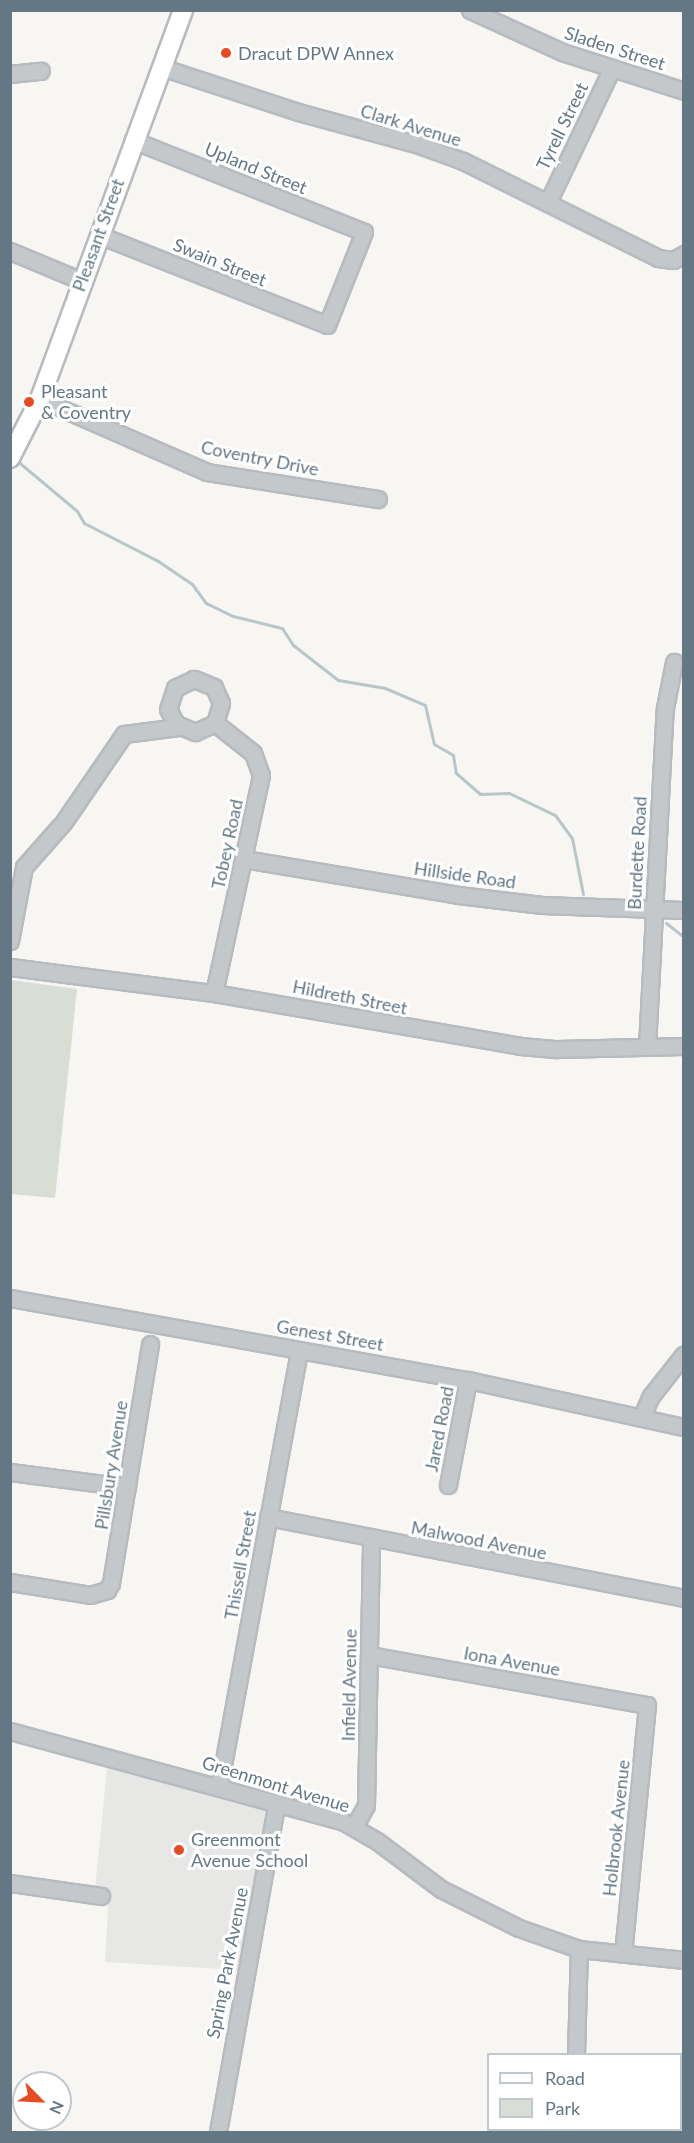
<!DOCTYPE html>
<html>
<head>
<meta charset="utf-8">
<style>
  body { margin:0 }
  #map { position:relative; width:694px; height:2143px; overflow:hidden; background:#f7f6f3; font-family:Lato,sans-serif }
  div>[style] { position:absolute }
  .built>* { inset:0; background:#e7e8e6 }
  .green>* { inset:0; background:#d8ded4 }
  .stream>* { height:3px; margin:-1.5px; padding:0 1.5px; transform-origin:1.5px; border-radius:1.5px; background:#b9c6c9 }
  .roads { filter:drop-shadow(2px 0 #b7bbbf) drop-shadow(-2px 0 #b7bbbf) drop-shadow(0 2px #b7bbbf) drop-shadow(0 -2px #b7bbbf) }
  .minor>* { height:15px; margin:-7.5px; padding:0 7.5px; transform-origin:7.5px; border-radius:7.5px; background:#c4c8cb }
  .major>* { height:18px; margin:-9px; padding:0 9px; transform-origin:9px; border-radius:9px; background:#fff }
  .dots>* { width:16px; height:16px; translate:-50% -50%; box-sizing:border-box; border:3px solid #fff; border-radius:50% }
  span { translate:-50% -50%; white-space:nowrap; text-align:center; line-height:1.15; -webkit-text-stroke:6px #fff; paint-order:stroke }
  .street-label { font-size:18px; color:#647785 }
  .poi-label { font-size:18px; color:#647785 }
  .left { translate:0 -50%; text-align:left }
  .frame { position:absolute; inset:0; border:12px solid #647785; pointer-events:none }
  .legend { position:absolute; left:487px; top:2053px; width:195px; height:78px; box-sizing:border-box; background:#fff; border:2px solid #c1c9ce; margin:0; padding:8px 10px; list-style:none; font-size:18px; color:#647785 }
  .legend li { display:flex; align-items:center; gap:12px; height:30px }
  .legend b { width:30px; border:2px solid #c1c9ce }
  .north { position:absolute; left:12px; top:2071px; width:60px; height:60px; box-sizing:border-box; background:#fff; border:2px solid #c1c9ce; border-radius:50%; rotate:114deg; font-size:16px; font-weight:700; line-height:24px; text-align:center; color:#647785 }
  .north::after { content:''; display:block; margin:auto; width:21px; height:27px; background:#e84b22; clip-path:polygon(50% 0,100% 100%,50% 72%,0 100%) }
</style>
</head>
<body>
<div id="map">
  <div class="built">
    <i style="clip-path:polygon(107px 1768px,266px 1811px,238px 1970px,105px 1962px,109px 1891px,95px 1889px)"></i>
  </div>
  <div class="green">
    <i style="clip-path:polygon(11px 980px,77px 989px,55px 1198px,11px 1194px)"></i>
  </div>
  <div class="stream">
    <i style="left:15px;top:459px;width:81px;rotate:40deg"></i>
    <i style="left:77px;top:511px;width:14px;rotate:60deg"></i>
    <i style="left:84px;top:523px;width:83px;rotate:27.2deg"></i>
    <i style="left:158px;top:561px;width:41px;rotate:34.1deg"></i>
    <i style="left:192px;top:584px;width:24px;rotate:54deg"></i>
    <i style="left:206px;top:603px;width:30px;rotate:26deg"></i>
    <i style="left:233px;top:616px;width:50px;rotate:13.8deg"></i>
    <i style="left:282px;top:628px;width:20px;rotate:57deg"></i>
    <i style="left:293px;top:645px;width:57px;rotate:37.9deg"></i>
    <i style="left:338px;top:680px;width:48px;rotate:9.7deg"></i>
    <i style="left:385px;top:688px;width:43px;rotate:23deg"></i>
    <i style="left:425px;top:705px;width:40px;rotate:77deg"></i>
    <i style="left:434px;top:744px;width:22px;rotate:30deg"></i>
    <i style="left:453px;top:755px;width:18px;rotate:81deg"></i>
    <i style="left:456px;top:773px;width:32px;rotate:41deg"></i>
    <i style="left:480px;top:794px;width:29px;rotate:-2deg"></i>
    <i style="left:509px;top:793px;width:51px;rotate:25.6deg"></i>
    <i style="left:555px;top:815px;width:29px;rotate:54deg"></i>
    <i style="left:572px;top:838px;width:57px;rotate:78.9deg"></i>
    <i style="left:666px;top:923px;width:23px;rotate:38deg"></i>
  </div>
  <div class="roads">
    <div class="minor">
      <i style="left:470px;top:10px;width:101px;rotate:24.5deg"></i>
      <i style="left:562px;top:52px;width:128px;rotate:17.7deg"></i>
      <i style="left:161px;top:67px;width:144px;rotate:18.2deg"></i>
      <i style="left:298px;top:112px;width:122px;rotate:15.2deg"></i>
      <i style="left:416px;top:144px;width:50px;rotate:19.9deg"></i>
      <i style="left:463px;top:161px;width:218px;rotate:26.4deg"></i>
      <i style="left:658px;top:258px;width:15px;rotate:8deg"></i>
      <i style="left:673px;top:260px;width:13px;rotate:-29deg"></i>
      <i style="left:10px;top:74px;width:31px;rotate:-6deg"></i>
      <i style="left:548px;top:202px;width:148px;rotate:-64.5deg"></i>
      <i style="left:99px;top:235px;width:245px;rotate:21.5deg"></i>
      <i style="left:327px;top:325px;width:100px;rotate:-68.3deg"></i>
      <i style="left:364px;top:232px;width:249px;rotate:-158.3deg"></i>
      <i style="left:10px;top:251px;width:78px;rotate:22.6deg"></i>
      <i style="left:40px;top:399px;width:182px;rotate:23.6deg"></i>
      <i style="left:207px;top:472px;width:173px;rotate:9deg"></i>
      <i style="left:63px;top:823px;width:108px;rotate:-55.6deg"></i>
      <i style="left:124px;top:734px;width:55px;rotate:-7.3deg"></i>
      <i style="left:244px;top:859px;width:217px;rotate:9.5deg"></i>
      <i style="left:458px;top:895px;width:85px;rotate:6.8deg"></i>
      <i style="left:542px;top:905px;width:142px;rotate:2deg"></i>
      <i style="left:10px;top:941px;width:75px;rotate:-79.3deg"></i>
      <i style="left:24px;top:867px;width:55px;rotate:-48.7deg"></i>
      <i style="left:10px;top:967px;width:206px;rotate:7.3deg"></i>
      <i style="left:214px;top:993px;width:311px;rotate:9.8deg"></i>
      <i style="left:520px;top:1046px;width:37px;rotate:5deg"></i>
      <i style="left:557px;top:1049px;width:127px;rotate:-1.4deg"></i>
      <i style="left:214px;top:993px;width:223px;rotate:-77.8deg"></i>
      <i style="left:261px;top:775px;width:23px;rotate:-110deg"></i>
      <i style="left:253px;top:753px;width:48px;rotate:-141.7deg"></i>
      <i style="left:215px;top:723px;width:21px;rotate:-73deg"></i>
      <i style="left:221px;top:703px;width:17px;rotate:-114deg"></i>
      <i style="left:214px;top:687px;width:22px;rotate:-158deg"></i>
      <i style="left:194px;top:679px;width:21px;rotate:155deg"></i>
      <i style="left:175px;top:688px;width:22px;rotate:108deg"></i>
      <i style="left:168px;top:709px;width:17px;rotate:62deg"></i>
      <i style="left:176px;top:724px;width:21px;rotate:23deg"></i>
      <i style="left:195px;top:732px;width:22px;rotate:-24deg"></i>
      <i style="left:647px;top:1047px;width:339px;rotate:-87deg"></i>
      <i style="left:665px;top:708px;width:47px;rotate:-78.9deg"></i>
      <i style="left:10px;top:1298px;width:465px;rotate:10.2deg"></i>
      <i style="left:468px;top:1380px;width:221px;rotate:12.3deg"></i>
      <i style="left:641px;top:1418px;width:24px;rotate:-66deg"></i>
      <i style="left:651px;top:1396px;width:53px;rotate:-51.8deg"></i>
      <i style="left:10px;top:1472px;width:118px;rotate:7.3deg"></i>
      <i style="left:448px;top:1485px;width:107px;rotate:-79.2deg"></i>
      <i style="left:268px;top:1517px;width:424px;rotate:11deg"></i>
      <i style="left:10px;top:1582px;width:81px;rotate:9.2deg"></i>
      <i style="left:90px;top:1595px;width:18px;rotate:-16deg"></i>
      <i style="left:107px;top:1590px;width:8px;rotate:-60deg"></i>
      <i style="left:111px;top:1583px;width:242px;rotate:-80.7deg"></i>
      <i style="left:369px;top:1655px;width:282px;rotate:10.2deg"></i>
      <i style="left:647px;top:1705px;width:250px;rotate:95.5deg"></i>
      <i style="left:10px;top:1731px;width:346px;rotate:15.2deg"></i>
      <i style="left:344px;top:1822px;width:38px;rotate:30deg"></i>
      <i style="left:377px;top:1841px;width:80px;rotate:36.9deg"></i>
      <i style="left:441px;top:1889px;width:87px;rotate:26.6deg"></i>
      <i style="left:519px;top:1928px;width:64px;rotate:19.3deg"></i>
      <i style="left:579px;top:1949px;width:106px;rotate:6deg"></i>
      <i style="left:219px;top:1787px;width:444px;rotate:-79.6deg"></i>
      <i style="left:354px;top:1827px;width:25px;rotate:-61deg"></i>
      <i style="left:366px;top:1805px;width:266px;rotate:-88.9deg"></i>
      <i style="left:10px;top:1883px;width:92px;rotate:8.1deg"></i>
      <i style="left:576px;top:2054px;width:105px;rotate:-88.4deg"></i>
      <i style="left:680px;top:2081px;width:4px"></i>
      <i style="left:218px;top:2132px;width:335px;rotate:-79.9deg"></i>
      <i style="left:574px;top:2132px;width:2px;rotate:-90deg"></i>
    </div>
    <div class="major">
      <i style="left:10px;top:458px;width:66px;rotate:-63deg"></i>
      <i style="left:40px;top:399px;width:414px;rotate:-69.8deg"></i>
    </div>
  </div>
  <div class="dots">
    <i style="left:226px;top:53px;background:#e84b22"></i>
    <i style="left:29px;top:402px;background:#e84b22"></i>
    <i style="left:179px;top:1850px;background:#e84b22"></i>
  </div>
  <div class="street-label">
    <span style="left:615px;top:48px;rotate:18deg">Sladen Street</span>
    <span style="left:411px;top:125px;rotate:17deg">Clark Avenue</span>
    <span style="left:562px;top:126px;rotate:-64deg">Tyrell Street</span>
    <span style="left:256px;top:168px;rotate:22deg">Upland Street</span>
    <span style="left:98px;top:235px;rotate:-70deg">Pleasant Street</span>
    <span style="left:220px;top:262px;rotate:22deg">Swain Street</span>
    <span style="left:260px;top:458px;rotate:11deg">Coventry Drive</span>
    <span style="left:227px;top:844px;rotate:-78deg">Tobey Road</span>
    <span style="left:637px;top:853px;rotate:-87deg">Burdette Road</span>
    <span style="left:465px;top:875px;rotate:8deg">Hillside Road</span>
    <span style="left:350px;top:997px;rotate:11deg">Hildreth Street</span>
    <span style="left:330px;top:1335px;rotate:10deg">Genest Street</span>
    <span style="left:439px;top:1429px;rotate:-79deg">Jared Road</span>
    <span style="left:111px;top:1465px;rotate:-81deg">Pillsbury Avenue</span>
    <span style="left:479px;top:1540px;rotate:11deg">Malwood Avenue</span>
    <span style="left:240px;top:1565px;rotate:-80deg">Thissell Street</span>
    <span style="left:512px;top:1661px;rotate:10deg">Iona Avenue</span>
    <span style="left:349px;top:1685px;rotate:-89deg">Infield Avenue</span>
    <span style="left:276px;top:1784px;rotate:17deg">Greenmont Avenue</span>
    <span style="left:616px;top:1828px;rotate:-84deg">Holbrook Avenue</span>
    <span style="left:227px;top:1963px;rotate:-79deg">Spring Park Avenue</span>
  </div>
  <div class="poi-label">
    <span class="left" style="left:238px;top:53px">Dracut DPW Annex</span>
    <span class="left" style="left:41px;top:402px">Pleasant<br>&amp; Coventry</span>
    <span class="left" style="left:191px;top:1850px">Greenmont<br>Avenue School</span>
  </div>
  <div class="frame"></div>
  <ul class="legend">
  <li><b style="height:8px;background:#fff"></b>Road</li>
  <li><b style="height:16px;background:#d8ded4"></b>Park</li>
  </ul>
  <div class="north">N</div>
</div>
</body>
</html>
